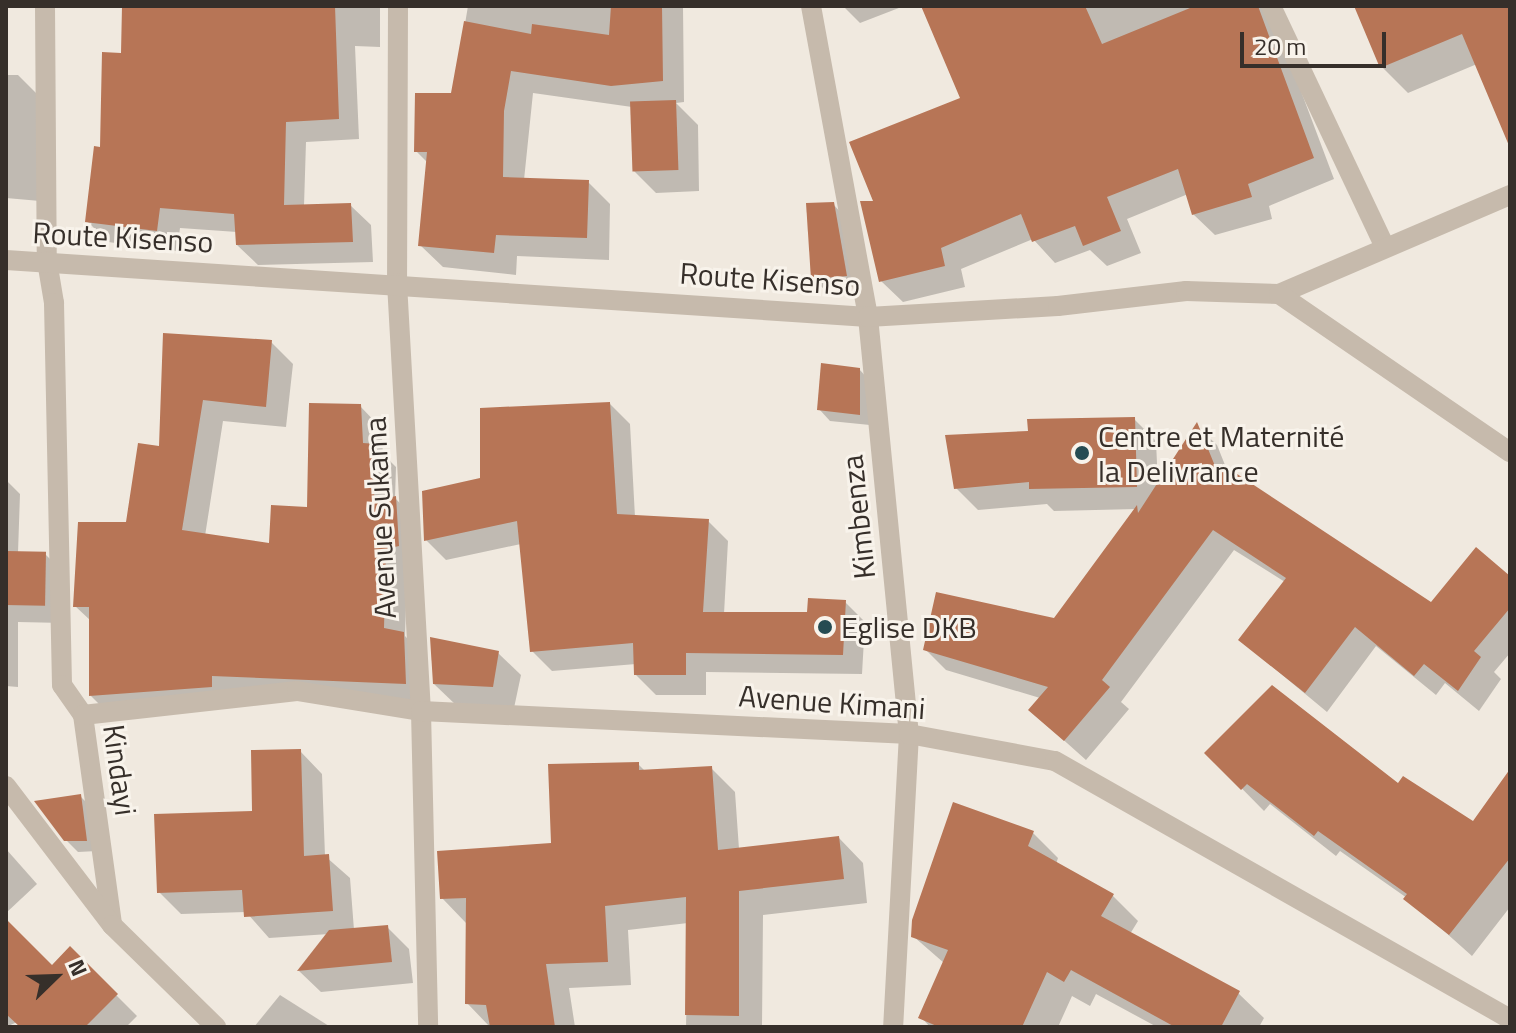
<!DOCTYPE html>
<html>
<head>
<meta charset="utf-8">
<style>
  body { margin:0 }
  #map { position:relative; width:1516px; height:1033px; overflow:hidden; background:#f0e9df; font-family:"Titillium Web",sans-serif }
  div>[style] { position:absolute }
  .shadow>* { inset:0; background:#0003 }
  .building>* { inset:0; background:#b77556; transform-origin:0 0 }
  .minor>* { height:20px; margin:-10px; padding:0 10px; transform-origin:10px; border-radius:10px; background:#c6baac }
  .dots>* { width:22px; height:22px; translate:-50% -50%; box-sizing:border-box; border:4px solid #f8f3eb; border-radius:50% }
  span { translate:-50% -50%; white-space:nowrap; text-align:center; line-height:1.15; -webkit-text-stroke:6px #f8f3eb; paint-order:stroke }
  .street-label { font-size:30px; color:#362f2a }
  .poi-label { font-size:30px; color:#362f2a }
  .left { translate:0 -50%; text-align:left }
  .frame { position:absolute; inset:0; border:8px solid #362f2a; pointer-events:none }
  .north { position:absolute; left:16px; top:937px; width:80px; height:80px; -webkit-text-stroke:6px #f8f3eb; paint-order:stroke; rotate:67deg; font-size:22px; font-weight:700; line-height:32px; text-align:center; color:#362f2a }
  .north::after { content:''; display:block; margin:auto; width:28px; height:36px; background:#362f2a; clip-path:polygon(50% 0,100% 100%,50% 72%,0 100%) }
  .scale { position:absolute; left:1240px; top:32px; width:146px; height:36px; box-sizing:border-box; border:4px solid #362f2a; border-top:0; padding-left:10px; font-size:24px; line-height:28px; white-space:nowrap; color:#362f2a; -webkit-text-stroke:6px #f8f3eb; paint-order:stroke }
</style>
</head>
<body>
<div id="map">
  <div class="shadow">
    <i style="clip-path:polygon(124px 6px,380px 6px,380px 47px,355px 46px,359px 139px,306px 142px,304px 206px,350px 205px,371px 225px,373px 262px,258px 265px,237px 245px,237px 232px,180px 228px,177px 251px,108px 242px,87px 221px,123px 55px)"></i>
    <i style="clip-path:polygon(468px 6px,683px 6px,684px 102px,676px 103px,698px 125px,699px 191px,656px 193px,633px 170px,632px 107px,533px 93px,524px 180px,588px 182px,610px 204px,609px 260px,517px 256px,516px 275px,443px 267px,420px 245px,428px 163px,416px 151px,453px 95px)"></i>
    <i style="clip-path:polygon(843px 6px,904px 6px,860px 23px)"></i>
    <i style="clip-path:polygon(923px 6px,1269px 6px,1334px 179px,1269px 206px,1272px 219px,1215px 235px,1193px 214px,1188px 194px,1127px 219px,1141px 253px,1107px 266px,1090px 250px,1055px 263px,1033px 239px,961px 269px,965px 287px,903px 302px,881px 281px,875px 203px,963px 99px)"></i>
    <i style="clip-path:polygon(1367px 6px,1510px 6px,1510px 140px,1477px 64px,1408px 93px,1382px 67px)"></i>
    <i style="clip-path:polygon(6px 75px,18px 75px,41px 98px,40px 201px,6px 198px)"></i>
    <i style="clip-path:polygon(833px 204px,844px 216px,857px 286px,824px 289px,812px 278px)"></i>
    <i style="clip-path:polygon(165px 335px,271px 342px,293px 364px,286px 427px,223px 421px,205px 536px,270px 545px,309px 509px,360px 406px,381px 428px,383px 454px,396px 467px,395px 498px,416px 520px,407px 570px,405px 636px,424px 656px,427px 704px,233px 696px,112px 717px,91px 696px,91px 621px,75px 606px,128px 524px,161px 449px)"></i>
    <i style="clip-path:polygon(859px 369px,870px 381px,870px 425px,830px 421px,819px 409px)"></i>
    <i style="clip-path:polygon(610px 404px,630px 424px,635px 517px,708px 521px,728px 541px,724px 614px,809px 614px,845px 602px,865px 622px,862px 674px,706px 672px,706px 695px,656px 695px,636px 675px,636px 664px,552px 671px,532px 651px,521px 544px,446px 560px,426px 540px,482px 480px)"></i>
    <i style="clip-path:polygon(1134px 419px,1156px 441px,1158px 486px,1197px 426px,1217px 445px,1227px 470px,1432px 605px,1510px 578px,1510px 653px,1494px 672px,1501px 679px,1479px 711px,1445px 683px,1436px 695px,1376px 646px,1327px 712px,1240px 640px,1285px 582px,1234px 550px,1121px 702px,1129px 709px,1086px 760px,1030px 710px,1040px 698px,946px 670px,925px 649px,1055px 621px,1137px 509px,1054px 511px,1047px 504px,978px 510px,956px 488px,1030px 433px)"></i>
    <i style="clip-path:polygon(6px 480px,20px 494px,18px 553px,45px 554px,63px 572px,64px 623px,18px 622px,18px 687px,6px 686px)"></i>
    <i style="clip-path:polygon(498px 653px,521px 675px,514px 708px,457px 706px,434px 684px)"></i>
    <i style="clip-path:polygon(300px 751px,322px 774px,325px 856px,350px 878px,354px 930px,387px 927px,409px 949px,413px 983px,321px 992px,299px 971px,329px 934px,269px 938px,246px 912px,181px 914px,159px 892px,254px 813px)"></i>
    <i style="clip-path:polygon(1207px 753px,1399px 786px,1473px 823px,1510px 773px,1510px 907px,1472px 956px,1407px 898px,1340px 851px,1336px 856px,1270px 804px,1264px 811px)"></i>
    <i style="clip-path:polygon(638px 764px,646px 772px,711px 768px,735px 792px,739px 849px,839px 838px,863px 863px,867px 903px,763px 915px,762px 1027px,686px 1027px,688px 923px,628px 930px,631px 985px,569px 988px,575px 1027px,490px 1027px,467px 1003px,466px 923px,442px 898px,553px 845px)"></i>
    <i style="clip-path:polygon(80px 796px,91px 807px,97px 851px,78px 852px,66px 840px)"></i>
    <i style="clip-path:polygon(1033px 833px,1058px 858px,1056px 864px,1112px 895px,1138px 921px,1130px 934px,1238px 993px,1264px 1018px,1259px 1027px,1157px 1027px,1096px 994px,1090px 1006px,1072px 996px,1058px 1027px,930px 1027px,921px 1017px,944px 963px,913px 936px)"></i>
    <i style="clip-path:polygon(6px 849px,37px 884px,6px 913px)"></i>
    <i style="clip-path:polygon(6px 921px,52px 968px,70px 949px,137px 1016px,126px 1027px,22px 1027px,17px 1022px,6px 1027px)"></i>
    <i style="clip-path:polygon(280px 995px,329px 1026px,330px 1027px,254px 1027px)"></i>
  </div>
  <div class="building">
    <i style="clip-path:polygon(122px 6px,335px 6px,339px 119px,286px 122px,284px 205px,351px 203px,353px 242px,236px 245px,234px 214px,160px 208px,157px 231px,85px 222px,94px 146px,100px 147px,102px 52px,121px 53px)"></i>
    <i style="clip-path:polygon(611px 6px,662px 6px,663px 81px,611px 86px,511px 71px,504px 111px,503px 177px,589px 180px,587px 238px,496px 235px,494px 253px,418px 246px,427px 152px,414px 152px,415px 93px,451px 93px,464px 21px,531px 34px,532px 24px,609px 35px)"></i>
    <i style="clip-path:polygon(921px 6px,1085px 6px,1102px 44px,1195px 6px,1258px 6px,1314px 158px,1248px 184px,1252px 197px,1192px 215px,1178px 169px,1107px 197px,1121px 231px,1083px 246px,1075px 226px,1032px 242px,1021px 214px,941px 248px,945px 266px,879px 282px,860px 201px,873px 201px,849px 142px,960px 98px)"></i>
    <i style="clip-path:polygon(1354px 6px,1510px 6px,1510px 148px,1462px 34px,1380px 68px)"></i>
    <i style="left:676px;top:100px;width:70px;height:46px;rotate:88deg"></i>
    <i style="clip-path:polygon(834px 202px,847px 276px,811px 279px,806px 203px)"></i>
    <i style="clip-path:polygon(163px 333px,272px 340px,266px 407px,203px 400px,182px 530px,269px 543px,271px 505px,307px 507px,309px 403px,361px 404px,363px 443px,376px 444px,374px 501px,396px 496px,399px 546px,386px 549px,384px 628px,404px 632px,406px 684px,212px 676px,212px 687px,89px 696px,89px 607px,73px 607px,78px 522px,126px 522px,138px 443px,159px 446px)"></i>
    <i style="clip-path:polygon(821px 363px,860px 368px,860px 415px,817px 410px)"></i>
    <i style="clip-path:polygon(610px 402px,617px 514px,709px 519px,703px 612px,807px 612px,808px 598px,846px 600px,843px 655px,686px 653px,686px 675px,634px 675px,633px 643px,530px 652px,517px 521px,424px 541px,422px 491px,480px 478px,480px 408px)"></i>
    <i style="clip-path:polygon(1135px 417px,1137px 487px,1029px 489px,1029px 482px,954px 489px,945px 435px,1028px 431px,1027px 419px)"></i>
    <i style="clip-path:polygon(1197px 422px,1215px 466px,1222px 464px,1431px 602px,1476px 547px,1510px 576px,1510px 608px,1474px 651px,1481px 657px,1458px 691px,1424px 664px,1414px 676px,1355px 627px,1305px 693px,1238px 640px,1286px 578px,1213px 530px,1102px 680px,1110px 687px,1064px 741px,1028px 710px,1048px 687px,923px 650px,936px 592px,1054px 618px,1137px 505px,1138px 513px)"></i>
    <i style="left:6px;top:551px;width:40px;height:54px;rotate:1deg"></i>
    <i style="clip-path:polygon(430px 637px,499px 651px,493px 687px,433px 684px)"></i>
    <i style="clip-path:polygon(1272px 685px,1398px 783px,1403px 776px,1473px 821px,1510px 769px,1510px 858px,1449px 935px,1403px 899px,1407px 894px,1318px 831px,1314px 836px,1247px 784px,1241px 790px,1204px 753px)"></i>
    <i style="clip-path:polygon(301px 749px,304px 856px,329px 854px,333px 911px,244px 917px,242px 890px,157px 893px,154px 814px,252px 811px,251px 750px)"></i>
    <i style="clip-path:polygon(639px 762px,639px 770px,712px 766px,718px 850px,839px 836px,844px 879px,739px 891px,739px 1016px,685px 1015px,686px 897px,605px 906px,608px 962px,546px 964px,555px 1027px,490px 1027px,486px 1005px,465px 1004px,466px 898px,440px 899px,437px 851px,551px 843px,548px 764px)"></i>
    <i style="clip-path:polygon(81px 794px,87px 841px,64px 841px,34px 801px)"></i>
    <i style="clip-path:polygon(953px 802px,1034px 831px,1028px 846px,1114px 894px,1101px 916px,1240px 991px,1221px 1027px,1175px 1027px,1071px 970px,1064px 982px,1047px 972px,1022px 1027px,939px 1027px,918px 1018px,948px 950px,911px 937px,912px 920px)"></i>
    <i style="clip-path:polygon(6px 919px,52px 965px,70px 946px,118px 994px,85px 1027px,20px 1027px,6px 1014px)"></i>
    <i style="clip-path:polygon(388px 925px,392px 962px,297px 971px,329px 930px)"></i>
  </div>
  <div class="minor">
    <i style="left:45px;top:6px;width:255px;rotate:89.6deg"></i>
    <i style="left:47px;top:261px;width:43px;rotate:80.5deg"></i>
    <i style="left:54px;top:303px;width:382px;rotate:88.8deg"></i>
    <i style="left:62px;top:685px;width:37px;rotate:55deg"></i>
    <i style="left:83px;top:715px;width:212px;rotate:82.1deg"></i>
    <i style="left:398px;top:6px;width:277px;rotate:90.2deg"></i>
    <i style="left:397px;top:283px;width:429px;rotate:86.8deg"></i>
    <i style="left:421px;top:711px;width:316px;rotate:88.7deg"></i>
    <i style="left:811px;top:6px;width:316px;rotate:79.6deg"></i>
    <i style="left:868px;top:317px;width:419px;rotate:84.4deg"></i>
    <i style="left:909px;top:734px;width:293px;rotate:93.1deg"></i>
    <i style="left:1271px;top:6px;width:267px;rotate:64.7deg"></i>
    <i style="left:6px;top:260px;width:864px;rotate:3.78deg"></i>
    <i style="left:868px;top:317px;width:190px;rotate:-3.3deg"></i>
    <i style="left:1058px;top:306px;width:129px;rotate:-6.7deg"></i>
    <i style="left:1186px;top:291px;width:93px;rotate:1.8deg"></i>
    <i style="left:1279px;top:294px;width:251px;rotate:-23.2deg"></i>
    <i style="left:1279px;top:294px;width:280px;rotate:34.4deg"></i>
    <i style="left:83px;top:715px;width:215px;rotate:-6.4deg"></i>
    <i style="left:297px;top:691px;width:126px;rotate:9.2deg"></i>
    <i style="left:421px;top:711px;width:489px;rotate:2.7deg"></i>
    <i style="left:909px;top:734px;width:148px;rotate:10.5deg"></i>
    <i style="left:1055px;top:761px;width:523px;rotate:29.55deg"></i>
    <i style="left:6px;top:786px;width:175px;rotate:52.7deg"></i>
    <i style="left:112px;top:925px;width:146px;rotate:44.4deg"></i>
  </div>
  <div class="dots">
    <i style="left:1082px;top:453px;background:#254b52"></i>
    <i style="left:825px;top:627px;background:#254b52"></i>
  </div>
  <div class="street-label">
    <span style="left:123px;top:237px;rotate:3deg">Route Kisenso</span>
    <span style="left:770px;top:279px;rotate:4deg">Route Kisenso</span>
    <span style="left:858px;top:517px;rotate:-96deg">Kimbenza</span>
    <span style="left:380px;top:518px;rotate:-93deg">Avenue Sukama</span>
    <span style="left:832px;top:702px;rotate:4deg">Avenue Kimani</span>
    <span style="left:120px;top:770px;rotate:82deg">Kindayi</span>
  </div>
  <div class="poi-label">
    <span class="left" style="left:1098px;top:453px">Centre et Maternité<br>la Delivrance</span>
    <span class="left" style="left:841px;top:627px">Eglise DKB</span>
  </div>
  <div class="frame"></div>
  <div class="north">N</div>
  <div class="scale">20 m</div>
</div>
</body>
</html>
